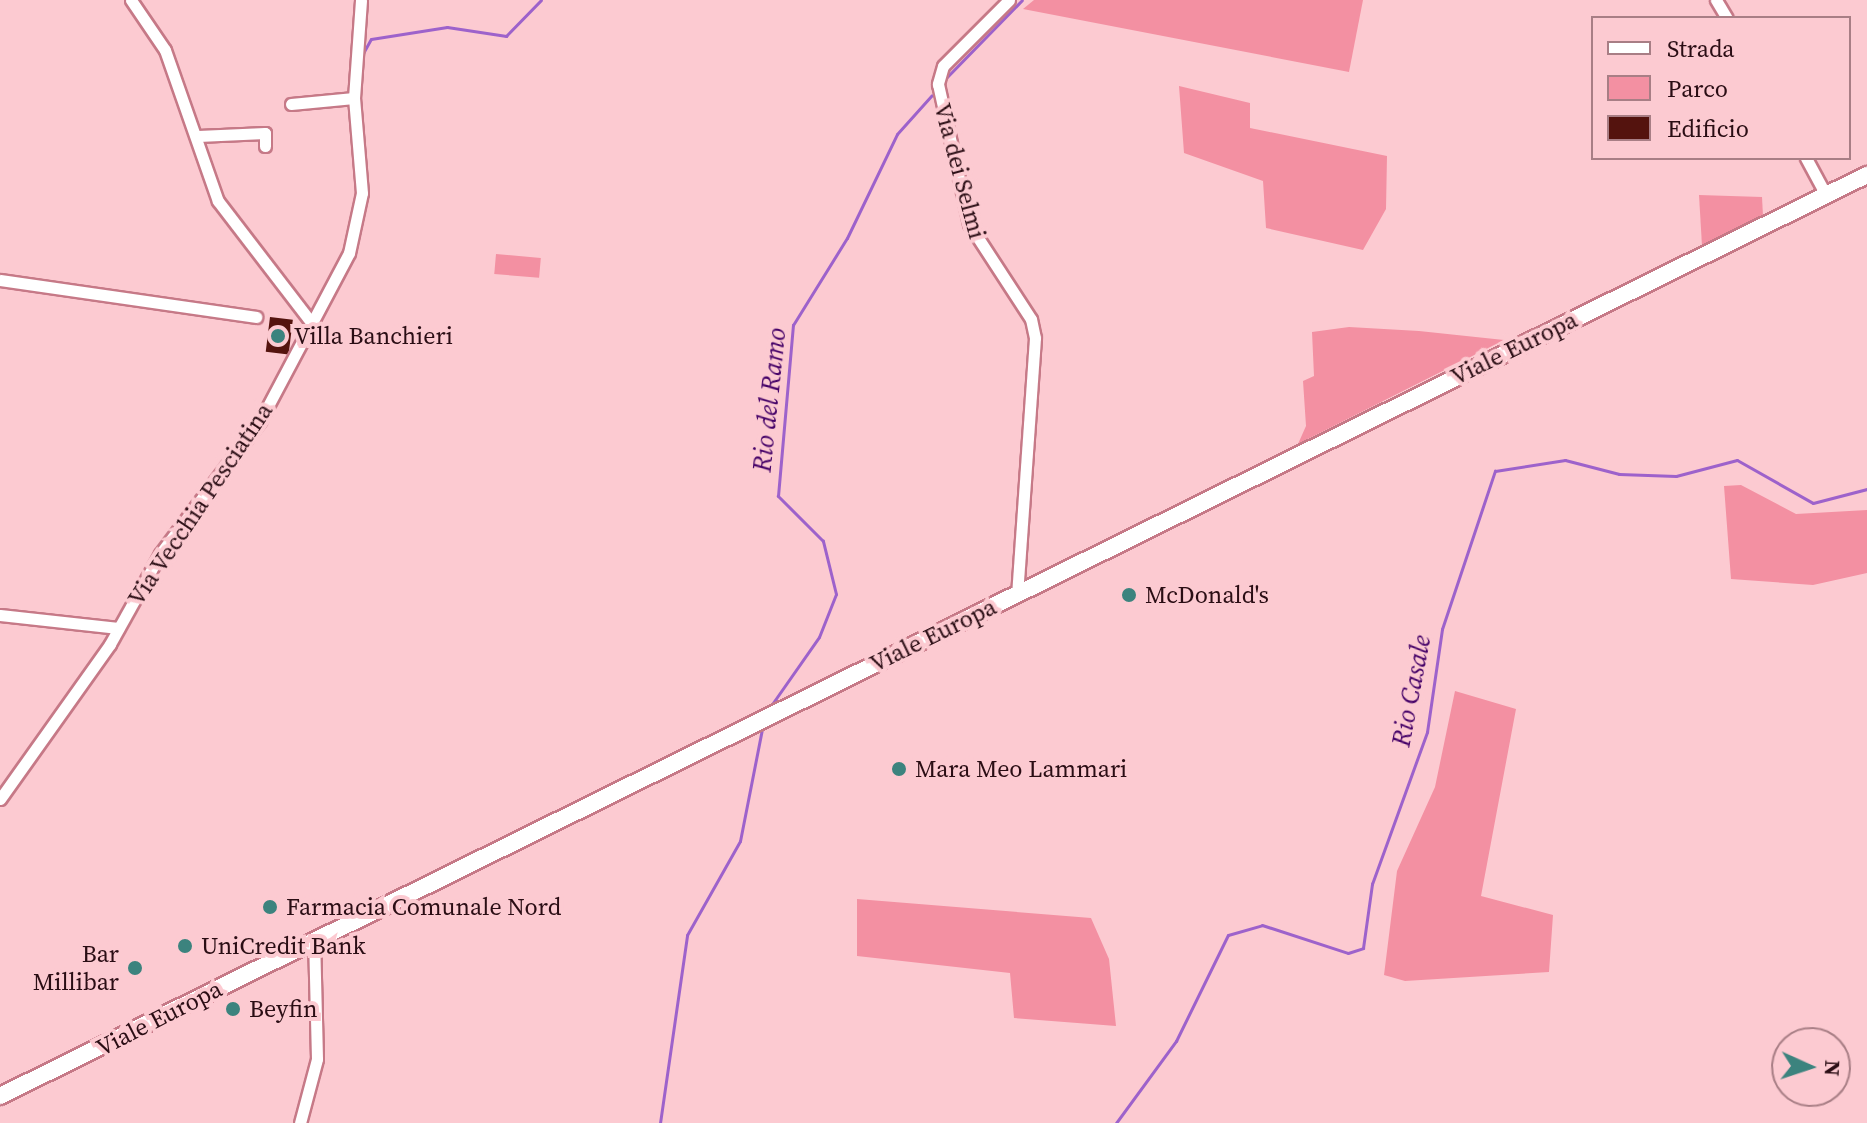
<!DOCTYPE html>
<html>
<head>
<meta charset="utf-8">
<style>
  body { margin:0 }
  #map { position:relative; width:1867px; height:1123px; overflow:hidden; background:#fccad1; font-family:"Source Serif 4",serif }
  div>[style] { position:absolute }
  .green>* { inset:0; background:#f390a2; transform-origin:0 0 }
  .stream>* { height:3px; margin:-1.5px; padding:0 1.5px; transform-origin:1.5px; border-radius:1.5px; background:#9d62cb }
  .building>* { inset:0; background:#54130e; transform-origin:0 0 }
  .roads { filter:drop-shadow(2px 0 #c67987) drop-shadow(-2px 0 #c67987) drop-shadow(0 2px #c67987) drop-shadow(0 -2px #c67987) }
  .minor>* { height:11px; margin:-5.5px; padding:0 5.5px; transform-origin:5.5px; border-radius:5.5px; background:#fff }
  .secondary>* { height:16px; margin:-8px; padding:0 8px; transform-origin:8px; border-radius:8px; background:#fff }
  .dots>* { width:22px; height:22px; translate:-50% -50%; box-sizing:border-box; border:4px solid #fccad1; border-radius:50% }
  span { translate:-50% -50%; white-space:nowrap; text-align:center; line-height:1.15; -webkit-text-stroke:8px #fccad1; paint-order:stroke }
  .street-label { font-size:24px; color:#2a0d14 }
  .poi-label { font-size:24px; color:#2a0d14 }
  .left { translate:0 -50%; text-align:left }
  .right { translate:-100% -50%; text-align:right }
  .water-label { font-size:26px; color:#440067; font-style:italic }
  .legend { position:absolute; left:1591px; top:16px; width:260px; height:144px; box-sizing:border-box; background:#fccad1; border:2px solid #a87e85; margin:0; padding:10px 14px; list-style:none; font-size:24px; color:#2a0d14 }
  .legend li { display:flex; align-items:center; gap:16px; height:40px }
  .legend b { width:40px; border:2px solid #a87e85 }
  .north { position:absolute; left:1771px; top:1027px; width:80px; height:80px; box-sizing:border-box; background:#fccad1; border:2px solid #a87e85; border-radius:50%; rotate:93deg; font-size:22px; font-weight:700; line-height:32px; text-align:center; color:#2a0d14 }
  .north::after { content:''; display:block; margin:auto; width:28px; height:36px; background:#3c837e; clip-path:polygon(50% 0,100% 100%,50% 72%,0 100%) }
</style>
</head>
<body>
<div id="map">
  <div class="green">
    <i style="clip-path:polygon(1034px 0,1363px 0,1349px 72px,1023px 9px)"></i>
    <i style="clip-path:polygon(1179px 86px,1250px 103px,1250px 128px,1387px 156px,1386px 209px,1363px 250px,1266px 228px,1263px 181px,1184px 153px)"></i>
    <i style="clip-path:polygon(1699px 195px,1762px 197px,1763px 216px,1702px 246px)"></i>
    <i style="left:496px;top:254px;width:45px;height:20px;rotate:5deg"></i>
    <i style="clip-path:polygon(1349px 327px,1419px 331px,1504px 340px,1298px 444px,1306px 426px,1303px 381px,1314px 376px,1312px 332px)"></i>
    <i style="clip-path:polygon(1741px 485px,1796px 514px,1867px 510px,1867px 573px,1813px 585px,1731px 579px,1724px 486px)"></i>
    <i style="clip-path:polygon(1455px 691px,1516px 709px,1481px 896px,1553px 915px,1549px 972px,1405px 981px,1384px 975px,1397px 871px,1435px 787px)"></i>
    <i style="clip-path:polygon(857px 899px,1091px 918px,1109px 959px,1116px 1026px,1014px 1018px,1010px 973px,857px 956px)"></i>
  </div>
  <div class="stream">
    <i style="left:362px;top:55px;width:18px;rotate:-61deg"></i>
    <i style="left:371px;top:39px;width:77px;rotate:-9deg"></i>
    <i style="left:447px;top:27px;width:60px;rotate:8.7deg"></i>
    <i style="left:506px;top:36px;width:50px;rotate:-45.8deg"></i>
    <i style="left:945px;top:79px;width:110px;rotate:-45.7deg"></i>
    <i style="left:355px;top:249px;width:52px;rotate:-77.8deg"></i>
    <i style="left:343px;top:278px;width:20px;rotate:-66deg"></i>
    <i style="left:233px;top:466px;width:11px;rotate:-52deg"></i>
    <i style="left:770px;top:707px;width:85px;rotate:-55deg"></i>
    <i style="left:819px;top:637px;width:46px;rotate:-68.4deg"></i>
    <i style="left:836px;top:594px;width:55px;rotate:-103.8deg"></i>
    <i style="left:823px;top:541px;width:64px;rotate:-135deg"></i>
    <i style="left:778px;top:496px;width:172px;rotate:-85deg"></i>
    <i style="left:793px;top:325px;width:102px;rotate:-58.2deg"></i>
    <i style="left:847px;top:238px;width:115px;rotate:-64.3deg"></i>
    <i style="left:897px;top:134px;width:52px;rotate:-48.1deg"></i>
    <i style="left:52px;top:735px;width:109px;rotate:-54.7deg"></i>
    <i style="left:660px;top:1123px;width:190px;rotate:-81.8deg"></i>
    <i style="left:687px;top:935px;width:108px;rotate:-60.6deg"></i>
    <i style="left:740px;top:841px;width:114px;rotate:-78.9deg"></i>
    <i style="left:1116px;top:1123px;width:102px;rotate:-53.8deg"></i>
    <i style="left:1176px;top:1041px;width:118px;rotate:-63.9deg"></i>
    <i style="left:1228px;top:935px;width:35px;rotate:-16deg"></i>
    <i style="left:1262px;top:925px;width:90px;rotate:18deg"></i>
    <i style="left:1348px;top:953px;width:16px;rotate:-18deg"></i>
    <i style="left:1363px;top:948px;width:65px;rotate:-82deg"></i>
    <i style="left:1372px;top:884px;width:162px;rotate:-70.1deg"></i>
    <i style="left:1427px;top:732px;width:104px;rotate:-81.7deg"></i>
    <i style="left:1442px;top:629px;width:167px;rotate:-71.5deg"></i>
    <i style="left:1495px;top:471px;width:71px;rotate:-8.9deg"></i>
    <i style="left:1565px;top:460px;width:56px;rotate:14.5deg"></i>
    <i style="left:1619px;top:474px;width:57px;rotate:2deg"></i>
    <i style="left:1676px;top:476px;width:63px;rotate:-14.7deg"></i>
    <i style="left:1737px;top:460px;width:87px;rotate:29.5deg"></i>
    <i style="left:1813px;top:503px;width:56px;rotate:-14.5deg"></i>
  </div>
  <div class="building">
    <i style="left:270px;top:317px;width:23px;height:35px;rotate:7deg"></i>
  </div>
  <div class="roads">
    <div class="minor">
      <i style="left:131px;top:0;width:60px;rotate:55.8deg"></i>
      <i style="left:165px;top:50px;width:160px;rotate:70.7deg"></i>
      <i style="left:218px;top:201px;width:151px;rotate:52.5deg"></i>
      <i style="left:1009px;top:0;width:93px;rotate:135deg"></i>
      <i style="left:943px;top:66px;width:19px;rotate:106deg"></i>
      <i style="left:938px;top:84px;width:143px;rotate:77.5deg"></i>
      <i style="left:969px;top:224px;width:113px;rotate:56.9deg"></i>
      <i style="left:1031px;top:319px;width:19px;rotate:78deg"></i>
      <i style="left:1035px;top:338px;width:256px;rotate:94deg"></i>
      <i style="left:1716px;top:0;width:21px;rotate:59deg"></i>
      <i style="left:291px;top:104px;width:63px;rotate:-5.4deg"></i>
      <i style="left:198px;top:136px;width:67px;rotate:-2.6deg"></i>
      <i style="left:265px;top:133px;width:13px;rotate:90deg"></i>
      <i style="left:1806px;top:158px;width:42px;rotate:61.6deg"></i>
      <i style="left:0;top:280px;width:259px;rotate:8.2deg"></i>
      <i style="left:0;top:615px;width:119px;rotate:6.3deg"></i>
      <i style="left:0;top:799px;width:190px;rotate:-54.6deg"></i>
      <i style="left:110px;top:644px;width:103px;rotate:-60.9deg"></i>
      <i style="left:160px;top:554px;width:166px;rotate:-53.1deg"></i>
      <i style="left:260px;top:421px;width:190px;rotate:-62.1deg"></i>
      <i style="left:349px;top:253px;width:61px;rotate:-77.8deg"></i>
      <i style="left:362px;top:193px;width:95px;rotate:-94.8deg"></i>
      <i style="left:354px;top:98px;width:98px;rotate:-85.9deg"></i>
      <i style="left:300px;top:1123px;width:66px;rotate:-75.1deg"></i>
      <i style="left:317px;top:1059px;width:119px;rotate:-91.4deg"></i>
    </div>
    <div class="secondary">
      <i style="left:0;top:1096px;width:2082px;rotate:-26.26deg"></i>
    </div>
  </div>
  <div class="dots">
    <i style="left:278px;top:336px;background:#3c837e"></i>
    <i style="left:1129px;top:595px;background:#3c837e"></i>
    <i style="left:899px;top:769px;background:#3c837e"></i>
    <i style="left:270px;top:907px;background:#3c837e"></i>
    <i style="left:185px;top:946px;background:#3c837e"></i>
    <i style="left:135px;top:968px;background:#3c837e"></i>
    <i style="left:233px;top:1009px;background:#3c837e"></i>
  </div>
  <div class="street-label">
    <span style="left:960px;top:171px;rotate:75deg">Via dei Selmi</span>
    <span style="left:1514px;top:348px;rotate:-26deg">Viale Europa</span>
    <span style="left:200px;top:504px;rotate:-56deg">Via Vecchia Pesciatina</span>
    <span style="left:933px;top:635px;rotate:-26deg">Viale Europa</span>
    <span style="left:159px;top:1018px;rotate:-27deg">Viale Europa</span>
  </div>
  <div class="poi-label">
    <span class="left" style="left:294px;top:336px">Villa Banchieri</span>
    <span class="left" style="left:1145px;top:595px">McDonald's</span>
    <span class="left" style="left:915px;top:769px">Mara Meo Lammari</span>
    <span class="left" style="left:286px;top:907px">Farmacia Comunale Nord</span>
    <span class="left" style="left:201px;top:946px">UniCredit Bank</span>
    <span class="right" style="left:119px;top:968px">Bar<br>Millibar</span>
    <span class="left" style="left:249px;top:1009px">Beyfin</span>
  </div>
  <div class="water-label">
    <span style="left:770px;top:400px;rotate:-84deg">Rio del Ramo</span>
    <span style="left:1412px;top:691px;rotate:-79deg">Rio Casale</span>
  </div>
  <ul class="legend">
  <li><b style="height:10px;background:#fff"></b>Strada</li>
  <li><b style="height:22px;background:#f390a2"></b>Parco</li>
  <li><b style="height:22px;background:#54130e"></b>Edificio</li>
  </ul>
  <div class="north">N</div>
</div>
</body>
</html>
